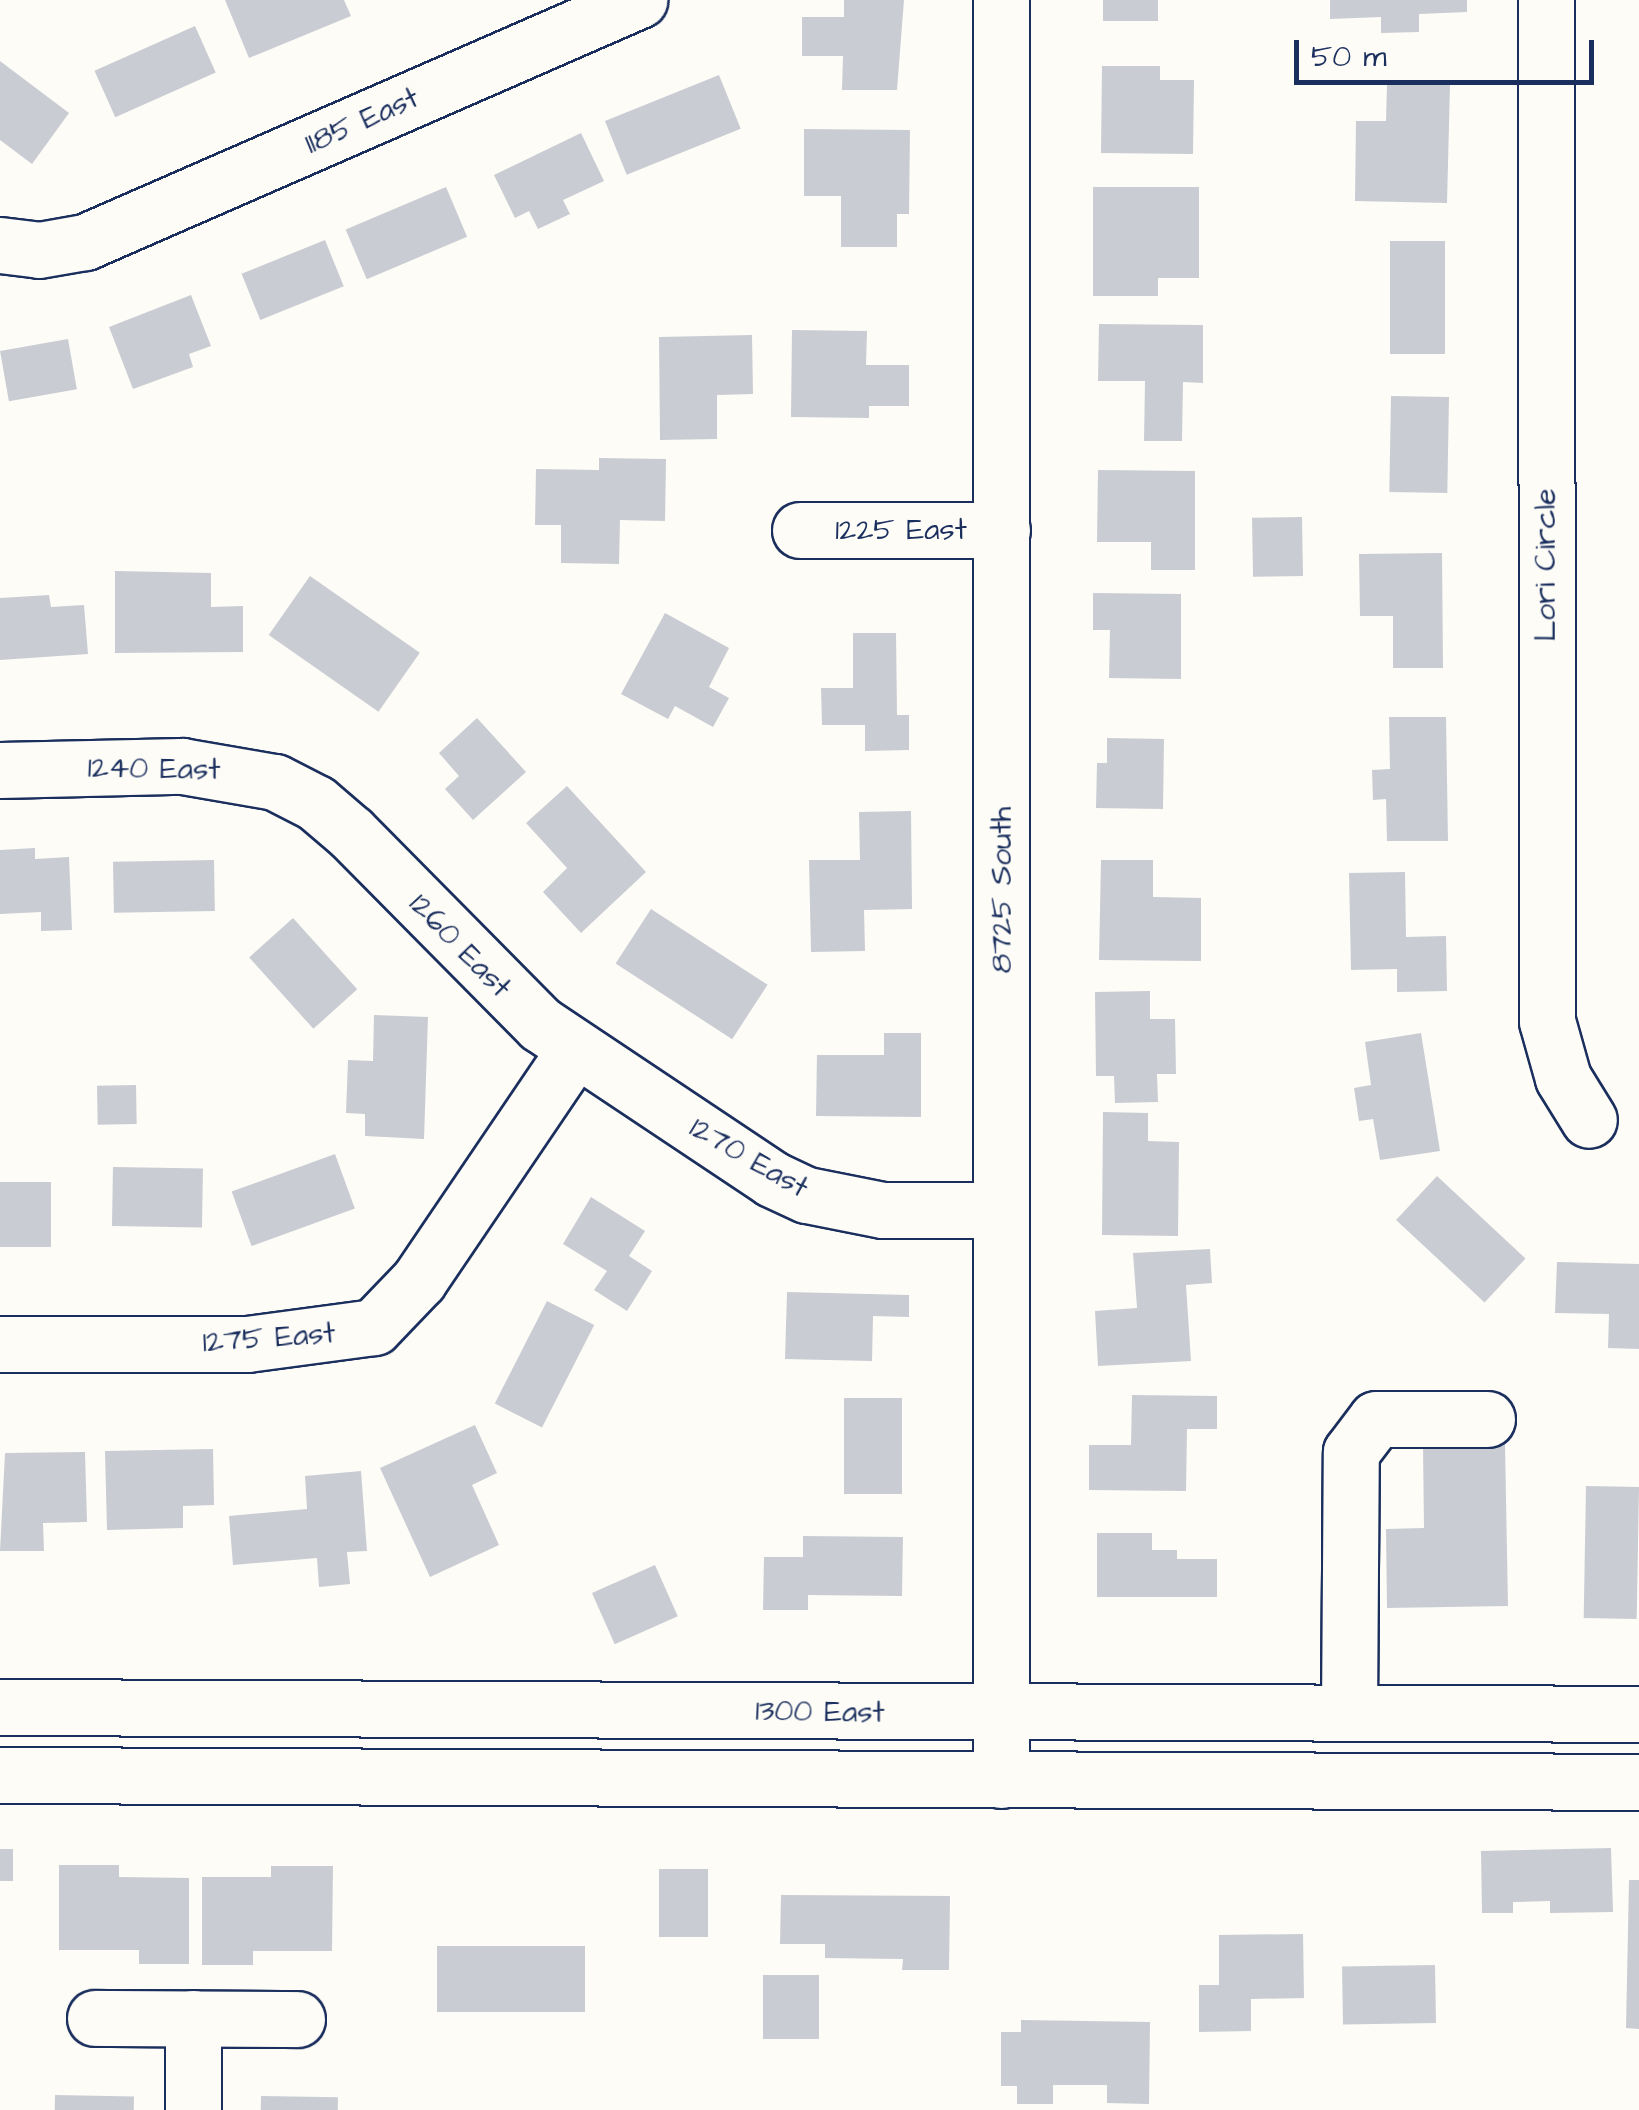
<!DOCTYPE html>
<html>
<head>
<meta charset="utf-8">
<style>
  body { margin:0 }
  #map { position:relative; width:1639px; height:2110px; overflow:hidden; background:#fdfcf7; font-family:"Architects Daughter",sans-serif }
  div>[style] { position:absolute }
  .building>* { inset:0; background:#c9ccd3; transform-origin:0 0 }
  .roads { filter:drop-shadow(2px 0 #1b2f5e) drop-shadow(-2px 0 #1b2f5e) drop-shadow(0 2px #1b2f5e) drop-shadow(0 -2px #1b2f5e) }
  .minor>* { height:55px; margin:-27.5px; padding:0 27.5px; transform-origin:27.5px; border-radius:27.5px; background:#fdfcf7 }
  .major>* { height:55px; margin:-27.5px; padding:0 27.5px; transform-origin:27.5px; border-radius:27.5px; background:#fdfcf7 }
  span { translate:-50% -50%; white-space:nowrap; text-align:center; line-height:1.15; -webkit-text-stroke:9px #fdfcf7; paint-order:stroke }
  .street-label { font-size:30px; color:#1b2f5e }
  .scale { position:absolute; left:1294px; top:40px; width:300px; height:45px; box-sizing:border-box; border:5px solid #1b2f5e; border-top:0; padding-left:12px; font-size:30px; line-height:35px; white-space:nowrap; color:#1b2f5e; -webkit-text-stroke:8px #fdfcf7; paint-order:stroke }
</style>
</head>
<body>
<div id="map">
  <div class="building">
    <i style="clip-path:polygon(225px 0,344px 0,351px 16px,249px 58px)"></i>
    <i style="clip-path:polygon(844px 0,904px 0,897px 90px,842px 90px,843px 56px,802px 56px,802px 17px,844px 17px)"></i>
    <i style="left:1103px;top:0;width:55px;height:21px"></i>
    <i style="clip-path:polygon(1330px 0,1467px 0,1467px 12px,1419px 14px,1419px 32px,1381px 33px,1381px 17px,1330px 19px)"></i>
    <i style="left:195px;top:26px;width:51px;height:110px;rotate:66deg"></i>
    <i style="clip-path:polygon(0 61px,69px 113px,32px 164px,0 140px)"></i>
    <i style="clip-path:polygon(1102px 66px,1160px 66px,1160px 80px,1194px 80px,1193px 154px,1101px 153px)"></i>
    <i style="left:719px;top:75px;width:58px;height:123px;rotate:68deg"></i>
    <i style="clip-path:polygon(1387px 84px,1450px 85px,1447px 203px,1355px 201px,1356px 121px,1386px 121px)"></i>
    <i style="clip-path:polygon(804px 129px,910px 130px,909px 214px,897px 214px,897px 247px,841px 247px,841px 196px,804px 196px)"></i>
    <i style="clip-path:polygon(581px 133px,604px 181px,563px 200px,570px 214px,538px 229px,529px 211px,515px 218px,494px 175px)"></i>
    <i style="left:446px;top:187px;width:54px;height:109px;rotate:67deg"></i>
    <i style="clip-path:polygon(1093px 187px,1199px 187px,1199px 278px,1158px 278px,1158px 296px,1093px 296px)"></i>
    <i style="left:325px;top:240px;width:50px;height:90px;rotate:68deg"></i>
    <i style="left:1390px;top:241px;width:55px;height:113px"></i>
    <i style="clip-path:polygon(191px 295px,211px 346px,189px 354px,193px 367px,133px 389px,109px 327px)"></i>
    <i style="clip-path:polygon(1099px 324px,1203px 325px,1203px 383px,1183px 382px,1182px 441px,1144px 441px,1145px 381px,1098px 381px)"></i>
    <i style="clip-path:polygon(792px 330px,867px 331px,866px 365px,909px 365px,909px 406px,869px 406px,869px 418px,791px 417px)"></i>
    <i style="clip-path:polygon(752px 335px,753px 394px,717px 395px,717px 439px,660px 440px,659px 337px)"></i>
    <i style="left:68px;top:339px;width:51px;height:69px;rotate:80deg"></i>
    <i style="left:1391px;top:396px;width:58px;height:96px;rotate:1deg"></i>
    <i style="clip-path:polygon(599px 458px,666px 459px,665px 521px,620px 520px,619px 564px,561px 563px,561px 525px,535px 525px,536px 469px,599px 470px)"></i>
    <i style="clip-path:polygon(1098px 470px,1195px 471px,1195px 570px,1151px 570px,1151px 542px,1097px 542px)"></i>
    <i style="left:1302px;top:517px;width:59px;height:50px;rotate:89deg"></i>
    <i style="clip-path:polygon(1442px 553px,1443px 668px,1393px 668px,1393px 616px,1360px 616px,1359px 554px)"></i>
    <i style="clip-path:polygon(115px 571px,211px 573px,211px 607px,243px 606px,243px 652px,115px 653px)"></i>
    <i style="left:310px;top:576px;width:134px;height:72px;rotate:35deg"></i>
    <i style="clip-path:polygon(1093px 593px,1181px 594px,1181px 679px,1109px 678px,1110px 630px,1093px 630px)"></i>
    <i style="clip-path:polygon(49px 595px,51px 607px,84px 605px,88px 654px,0 660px,0 598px)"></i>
    <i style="clip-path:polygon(665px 613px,729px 648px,709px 687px,729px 698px,713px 727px,675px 706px,668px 719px,621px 694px)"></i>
    <i style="clip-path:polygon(853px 633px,896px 633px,897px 715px,909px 715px,909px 750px,865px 751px,865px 725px,822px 725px,821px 688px,853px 688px)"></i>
    <i style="clip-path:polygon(1389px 717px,1446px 717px,1448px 841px,1387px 841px,1386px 799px,1373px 800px,1372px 770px,1390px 769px)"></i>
    <i style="clip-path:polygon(477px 718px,526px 772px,473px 820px,445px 789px,459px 776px,439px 753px)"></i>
    <i style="clip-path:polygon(1107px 738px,1164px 739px,1163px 809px,1096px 808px,1097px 763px,1107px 763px)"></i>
    <i style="clip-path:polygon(567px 786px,646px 872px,581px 933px,543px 892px,567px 868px,526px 823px)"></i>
    <i style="clip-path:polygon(911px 811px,912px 909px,864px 910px,865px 951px,811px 952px,809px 860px,860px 860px,859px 812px)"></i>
    <i style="clip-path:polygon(35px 848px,35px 859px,69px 857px,72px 930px,41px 931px,41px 912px,0 914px,0 850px)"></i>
    <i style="left:214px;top:860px;width:51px;height:101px;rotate:89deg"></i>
    <i style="clip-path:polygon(1101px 860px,1153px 860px,1153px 897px,1201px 898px,1201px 961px,1099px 960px)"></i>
    <i style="clip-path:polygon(1405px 872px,1406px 937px,1446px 936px,1447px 991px,1397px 992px,1397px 969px,1351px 970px,1349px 873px)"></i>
    <i style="left:651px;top:909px;width:139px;height:65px;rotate:33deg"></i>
    <i style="left:293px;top:918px;width:96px;height:59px;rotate:48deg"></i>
    <i style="clip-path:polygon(1150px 991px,1150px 1019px,1175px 1019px,1176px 1074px,1157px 1074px,1158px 1102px,1115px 1103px,1114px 1076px,1096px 1076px,1095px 992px)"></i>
    <i style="clip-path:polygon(374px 1015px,428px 1017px,424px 1139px,365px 1136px,365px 1114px,346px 1113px,348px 1060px,373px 1061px)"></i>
    <i style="clip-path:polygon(884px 1033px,921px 1033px,921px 1117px,816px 1116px,817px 1055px,884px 1055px)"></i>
    <i style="clip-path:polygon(1421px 1033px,1440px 1151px,1380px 1160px,1373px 1119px,1359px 1121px,1354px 1088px,1371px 1085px,1365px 1042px)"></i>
    <i style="left:136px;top:1085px;width:39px;height:39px;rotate:89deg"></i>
    <i style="clip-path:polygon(1103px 1112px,1148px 1113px,1148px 1141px,1179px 1142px,1178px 1236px,1102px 1235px)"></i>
    <i style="left:335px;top:1154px;width:58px;height:110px;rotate:70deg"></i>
    <i style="left:113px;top:1167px;width:90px;height:59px;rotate:1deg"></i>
    <i style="left:1437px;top:1176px;width:121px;height:60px;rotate:43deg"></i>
    <i style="left:0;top:1182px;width:51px;height:65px"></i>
    <i style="clip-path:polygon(591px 1197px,645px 1231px,629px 1256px,652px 1271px,627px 1311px,594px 1290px,607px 1271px,563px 1244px)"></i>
    <i style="clip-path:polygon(1210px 1249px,1212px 1283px,1186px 1285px,1191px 1361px,1098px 1366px,1095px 1311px,1137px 1308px,1133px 1253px)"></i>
    <i style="clip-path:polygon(1557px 1262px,1639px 1264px,1639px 1349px,1608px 1348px,1609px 1314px,1555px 1313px)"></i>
    <i style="clip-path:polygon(787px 1292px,909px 1295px,909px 1317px,873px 1316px,872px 1361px,785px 1359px)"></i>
    <i style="left:547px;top:1301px;width:53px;height:115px;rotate:27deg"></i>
    <i style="clip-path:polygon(1132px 1395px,1217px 1396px,1217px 1429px,1187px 1429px,1186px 1491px,1089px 1490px,1089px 1445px,1131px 1445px)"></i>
    <i style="left:844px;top:1398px;width:58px;height:96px"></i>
    <i style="clip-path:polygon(475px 1425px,497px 1473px,472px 1485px,499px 1545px,430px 1577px,380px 1468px)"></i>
    <i style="clip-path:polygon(1505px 1444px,1508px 1606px,1387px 1608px,1386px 1529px,1424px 1528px,1423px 1445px)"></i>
    <i style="clip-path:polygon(213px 1449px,214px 1505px,183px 1506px,183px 1528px,107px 1530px,105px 1451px)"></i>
    <i style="clip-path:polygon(85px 1452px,87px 1522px,43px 1523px,44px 1551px,0 1551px,5px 1453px)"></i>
    <i style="clip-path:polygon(361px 1471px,367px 1551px,347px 1552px,350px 1584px,319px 1587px,317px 1558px,233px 1565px,229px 1516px,307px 1509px,305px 1476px)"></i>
    <i style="left:1586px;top:1486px;width:53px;height:132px;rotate:1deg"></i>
    <i style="clip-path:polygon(1097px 1533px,1152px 1533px,1152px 1550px,1177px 1550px,1177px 1559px,1217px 1559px,1217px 1597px,1097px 1597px)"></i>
    <i style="clip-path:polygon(803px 1536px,903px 1537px,902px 1596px,808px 1595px,808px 1610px,763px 1610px,764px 1557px,803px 1557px)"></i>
    <i style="left:655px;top:1565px;width:56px;height:69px;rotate:66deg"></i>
    <i style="clip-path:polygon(1611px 1848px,1613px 1912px,1550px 1913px,1550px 1901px,1513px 1902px,1513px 1913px,1482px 1913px,1481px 1851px)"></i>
    <i style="left:0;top:1849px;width:13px;height:32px"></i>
    <i style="clip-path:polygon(59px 1865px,119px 1865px,119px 1877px,189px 1878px,189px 1964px,139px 1964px,139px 1950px,59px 1950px)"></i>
    <i style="clip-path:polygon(271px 1866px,333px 1866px,332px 1951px,253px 1951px,253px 1965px,202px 1965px,202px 1877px,271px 1877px)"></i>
    <i style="left:659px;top:1869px;width:49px;height:68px"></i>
    <i style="clip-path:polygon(1629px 1880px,1639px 1880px,1639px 2029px,1626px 2028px)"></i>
    <i style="clip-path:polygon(781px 1895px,950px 1896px,949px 1970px,902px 1970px,903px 1959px,825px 1958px,825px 1944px,780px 1944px)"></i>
    <i style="clip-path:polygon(1303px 1934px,1304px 1998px,1251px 1999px,1251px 2031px,1199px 2032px,1199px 1985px,1219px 1985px,1219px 1935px)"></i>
    <i style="left:437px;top:1946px;width:148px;height:66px"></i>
    <i style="left:1435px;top:1965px;width:58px;height:93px;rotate:89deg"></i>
    <i style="left:819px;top:1975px;width:64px;height:56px;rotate:90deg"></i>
    <i style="clip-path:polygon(1021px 2020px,1150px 2022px,1149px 2104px,1107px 2103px,1107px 2085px,1053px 2085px,1053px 2104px,1017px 2104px,1017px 2086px,1001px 2086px,1001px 2032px,1021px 2032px)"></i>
    <i style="left:55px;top:2095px;width:79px;height:15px;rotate:1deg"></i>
    <i style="left:261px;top:2096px;width:77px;height:14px;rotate:1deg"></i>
  </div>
  <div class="roads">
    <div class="minor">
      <i style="left:1546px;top:0;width:1021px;rotate:89.94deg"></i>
      <i style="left:1547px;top:1021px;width:59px;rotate:74.3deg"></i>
      <i style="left:1563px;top:1078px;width:49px;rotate:58.2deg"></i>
      <i style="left:0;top:245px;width:39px;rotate:7deg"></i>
      <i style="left:39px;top:250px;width:47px;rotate:-9.9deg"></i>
      <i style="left:85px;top:242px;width:605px;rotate:-23.6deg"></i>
      <i style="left:800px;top:530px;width:202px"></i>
      <i style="left:0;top:770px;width:182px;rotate:-1.3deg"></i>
      <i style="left:182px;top:766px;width:94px;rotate:9.8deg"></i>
      <i style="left:275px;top:782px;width:46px;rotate:27.1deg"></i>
      <i style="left:316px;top:803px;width:46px;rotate:40.6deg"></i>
      <i style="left:351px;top:833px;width:269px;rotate:45.3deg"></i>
      <i style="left:540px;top:1024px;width:279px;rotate:33.7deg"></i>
      <i style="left:772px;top:1179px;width:38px;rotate:25deg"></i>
      <i style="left:807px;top:1195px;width:77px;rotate:11.2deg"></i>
      <i style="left:883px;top:1210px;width:118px"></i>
      <i style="left:0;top:1344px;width:247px"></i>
      <i style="left:247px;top:1344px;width:128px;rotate:-7.6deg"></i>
      <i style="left:374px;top:1327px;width:65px;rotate:-46.2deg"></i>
      <i style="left:419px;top:1280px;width:278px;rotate:-55.9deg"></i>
      <i style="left:1349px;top:1713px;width:261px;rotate:-89.6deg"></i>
      <i style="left:1351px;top:1452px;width:41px;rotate:-52.9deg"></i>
      <i style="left:1376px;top:1419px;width:111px"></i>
      <i style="left:1001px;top:1780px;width:1780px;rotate:-90deg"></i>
      <i style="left:95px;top:2018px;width:202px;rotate:0.3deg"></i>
      <i style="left:193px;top:2110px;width:92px;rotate:-90deg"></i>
    </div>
    <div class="major">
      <i style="left:0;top:1707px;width:1639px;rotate:0.24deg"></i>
      <i style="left:0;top:1775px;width:1639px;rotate:0.24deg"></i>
    </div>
  </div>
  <div class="street-label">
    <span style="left:362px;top:121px;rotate:-24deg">1185 East</span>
    <span style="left:901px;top:530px">1225 East</span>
    <span style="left:1546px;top:565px;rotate:-90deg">Lori Circle</span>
    <span style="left:154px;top:769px;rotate:1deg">1240 East</span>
    <span style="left:1002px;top:890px;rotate:-90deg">8725 South</span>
    <span style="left:460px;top:946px;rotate:46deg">1260 East</span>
    <span style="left:749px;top:1158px;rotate:30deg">1270 East</span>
    <span style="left:269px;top:1338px;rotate:-4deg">1275 East</span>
    <span style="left:820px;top:1712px;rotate:1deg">1300 East</span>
  </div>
  <div class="scale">50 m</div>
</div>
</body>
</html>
